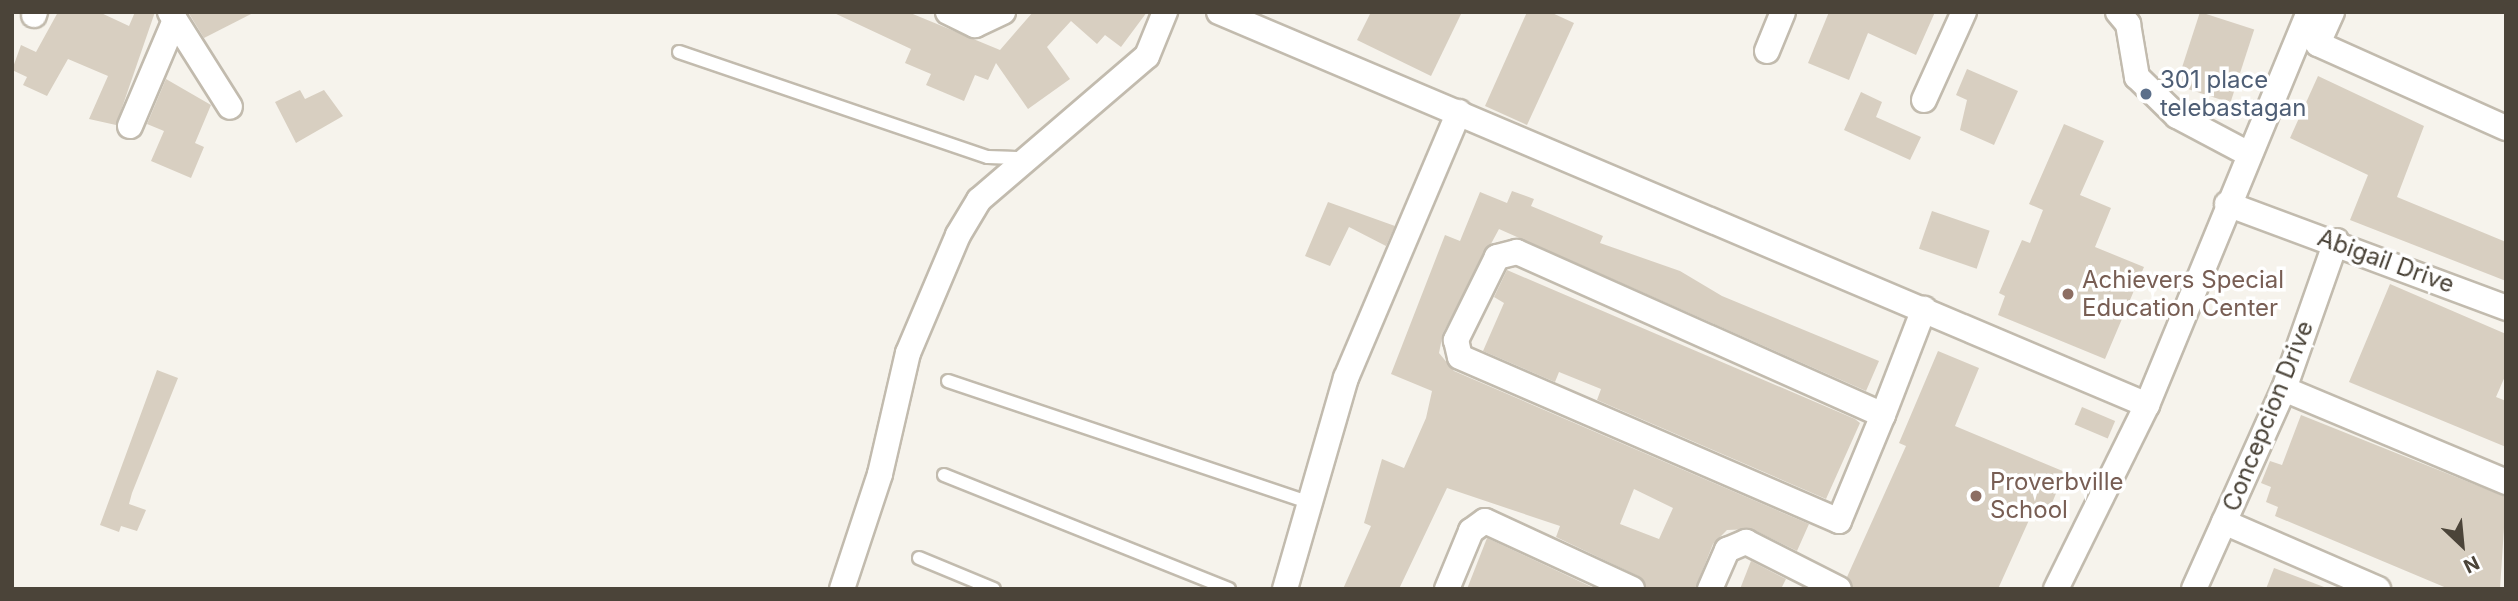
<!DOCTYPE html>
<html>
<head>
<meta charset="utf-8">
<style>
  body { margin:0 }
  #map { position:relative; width:2518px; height:601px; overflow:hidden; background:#f6f3ec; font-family:Inter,sans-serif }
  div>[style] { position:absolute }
  .building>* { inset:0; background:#d8cfc1; transform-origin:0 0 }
  .roads { filter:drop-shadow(2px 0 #c2bbae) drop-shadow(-2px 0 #c2bbae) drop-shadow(0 2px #c2bbae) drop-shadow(0 -2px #c2bbae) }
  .lane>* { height:12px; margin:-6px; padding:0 6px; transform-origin:6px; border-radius:6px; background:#fff }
  .street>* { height:24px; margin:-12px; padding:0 12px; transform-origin:12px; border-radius:12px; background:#fff }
  .dots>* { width:19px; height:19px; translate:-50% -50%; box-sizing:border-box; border:4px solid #fff; border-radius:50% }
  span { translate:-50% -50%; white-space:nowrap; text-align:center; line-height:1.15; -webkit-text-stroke:7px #fff; paint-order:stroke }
  .service-label { font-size:24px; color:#4e5e75 }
  .left { translate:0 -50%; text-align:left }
  .street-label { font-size:24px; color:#4b4439 }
  .education-label { font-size:24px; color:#785e54 }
  .frame { position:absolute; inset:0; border:14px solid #4b4439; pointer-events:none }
  .north { position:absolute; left:2427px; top:510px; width:70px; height:70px; -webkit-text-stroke:5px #fff; paint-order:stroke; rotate:154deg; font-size:19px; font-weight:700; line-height:28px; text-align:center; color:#4b4439 }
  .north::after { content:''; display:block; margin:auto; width:24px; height:32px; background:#4b4439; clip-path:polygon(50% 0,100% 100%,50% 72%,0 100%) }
</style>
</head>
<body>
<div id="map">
  <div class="building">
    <i style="clip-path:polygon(58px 12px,99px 12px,129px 26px,135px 12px,155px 12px,116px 125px,89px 119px,108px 76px,68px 59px,47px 96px,23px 85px,27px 77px,12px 70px,21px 45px,36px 52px)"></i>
    <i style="clip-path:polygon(188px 12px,255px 12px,204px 38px)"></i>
    <i style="clip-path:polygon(832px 12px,908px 12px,1000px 50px,1033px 12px,1147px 12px,1121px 47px,1105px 35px,1097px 44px,1071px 21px,1047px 47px,1070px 79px,1028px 109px,996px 63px,988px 80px,975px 75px,964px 101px,926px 85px,931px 74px,905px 63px,911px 49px)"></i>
    <i style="clip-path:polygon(1371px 12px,1462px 12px,1431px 76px,1357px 40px)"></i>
    <i style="clip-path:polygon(1527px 12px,1550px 12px,1574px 23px,1527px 125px,1485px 106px)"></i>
    <i style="clip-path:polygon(1829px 12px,1935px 12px,1916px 55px,1868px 33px,1849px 80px,1808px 63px)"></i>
    <i style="left:2200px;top:12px;width:57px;height:77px;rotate:18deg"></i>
    <i style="clip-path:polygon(1967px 69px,2018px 91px,1994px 145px,1960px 130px,1967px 100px,1956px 95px)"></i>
    <i style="clip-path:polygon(2318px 76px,2424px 126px,2397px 197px,2506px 242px,2506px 281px,2350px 220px,2368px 175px,2290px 138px)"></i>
    <i style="clip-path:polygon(166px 79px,211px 105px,195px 143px,204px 147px,191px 178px,151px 161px,164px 131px,147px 124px)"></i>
    <i style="clip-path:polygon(300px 90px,305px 99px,324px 90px,343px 116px,296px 143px,275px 102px)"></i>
    <i style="clip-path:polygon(1861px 92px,1882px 102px,1876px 117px,1921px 137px,1910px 160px,1844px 130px)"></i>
    <i style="clip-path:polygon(2064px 124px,2104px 141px,2080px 195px,2111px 208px,2095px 247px,2144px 267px,2105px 359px,1998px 315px,2005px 296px,1999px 293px,2022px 240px,2030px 243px,2043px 210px,2029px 204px)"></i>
    <i style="clip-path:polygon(evenodd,1512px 191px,1534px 199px,1531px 206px,1603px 236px,1600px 243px,1680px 271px,1722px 296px,1879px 361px,1866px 391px,1499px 229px,1443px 333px,1439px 353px,1454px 371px,1809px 524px,1797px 551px,1752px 529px,1727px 530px,1713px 544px,1695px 589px,1647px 589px,1638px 576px,1556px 537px,1560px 526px,1447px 488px,1399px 589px,1343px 589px,1371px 526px,1364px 523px,1382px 459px,1404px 468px,1426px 418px,1432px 391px,1391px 374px,1445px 235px,1460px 241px,1480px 192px,1507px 203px,1512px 191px,1634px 489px,1673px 508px,1659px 539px,1620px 524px,1634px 489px)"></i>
    <i style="clip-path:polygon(1328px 202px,1395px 226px,1386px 246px,1349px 227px,1330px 266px,1305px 256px)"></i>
    <i style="left:1932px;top:211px;width:61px;height:40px;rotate:19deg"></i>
    <i style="clip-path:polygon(1507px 270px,1855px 419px,1860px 423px,1826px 499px,1597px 400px,1601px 389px,1559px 372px,1555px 382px,1483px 351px,1504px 303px,1494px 297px)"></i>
    <i style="clip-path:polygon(2390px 284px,2506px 334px,2506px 374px,2496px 397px,2506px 401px,2506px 447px,2349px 382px)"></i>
    <i style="clip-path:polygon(1938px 351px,1979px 368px,1955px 426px,2065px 472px,2047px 515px,2034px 509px,1998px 589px,1854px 589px,1847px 577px,1906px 446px,1899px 443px)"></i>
    <i style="clip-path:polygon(157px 370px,178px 378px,132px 493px,129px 504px,146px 510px,137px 531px,121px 526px,119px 532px,100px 525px)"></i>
    <i style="left:2082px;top:407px;width:36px;height:19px;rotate:23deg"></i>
    <i style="clip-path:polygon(2301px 415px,2506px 497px,2500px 589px,2449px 589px,2275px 516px,2278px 507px,2266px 502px,2271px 487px,2261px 483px,2270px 461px,2282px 465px)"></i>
    <i style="clip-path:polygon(1487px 538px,1596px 589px,1467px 589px)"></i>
    <i style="clip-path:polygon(1751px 561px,1786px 579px,1781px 589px,1740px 589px)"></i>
    <i style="clip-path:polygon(2274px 568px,2324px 587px,2324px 589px,2266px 589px)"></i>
  </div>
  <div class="roads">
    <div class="lane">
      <i style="left:679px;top:52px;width:326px;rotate:18.8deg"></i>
      <i style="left:988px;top:157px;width:36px;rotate:2deg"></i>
      <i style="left:948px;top:381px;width:383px;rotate:18.6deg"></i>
      <i style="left:944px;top:475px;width:307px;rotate:21.8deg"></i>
      <i style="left:919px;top:558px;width:81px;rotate:22.5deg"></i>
    </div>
    <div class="street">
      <i style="left:170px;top:12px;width:112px;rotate:57.7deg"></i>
      <i style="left:948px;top:12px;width:30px;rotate:26deg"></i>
      <i style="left:975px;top:25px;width:31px;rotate:-25deg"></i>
      <i style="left:1219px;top:12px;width:1008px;rotate:22.95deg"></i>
      <i style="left:2118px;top:12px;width:16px;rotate:50deg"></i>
      <i style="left:2128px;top:24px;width:54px;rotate:80.4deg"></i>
      <i style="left:2137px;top:77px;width:56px;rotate:44.3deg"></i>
      <i style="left:2177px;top:116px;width:79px;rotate:27.9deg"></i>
      <i style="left:2332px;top:12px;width:35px;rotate:114deg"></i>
      <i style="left:2318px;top:44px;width:206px;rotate:24.1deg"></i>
      <i style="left:34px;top:15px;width:3px;rotate:-72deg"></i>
      <i style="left:1767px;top:51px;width:42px;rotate:-67.7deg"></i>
      <i style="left:1924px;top:100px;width:97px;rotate:-65.6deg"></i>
      <i style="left:130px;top:126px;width:115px;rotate:-67deg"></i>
      <i style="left:2227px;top:204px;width:298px;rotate:20.4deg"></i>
      <i style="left:2284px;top:389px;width:241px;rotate:22.7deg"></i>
      <i style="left:1883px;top:415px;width:401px;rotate:-156deg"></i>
      <i style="left:1517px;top:252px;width:21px;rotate:166deg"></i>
      <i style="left:1497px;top:257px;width:93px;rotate:116.3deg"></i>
      <i style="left:1456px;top:340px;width:17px;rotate:77deg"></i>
      <i style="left:1460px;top:357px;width:413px;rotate:23.4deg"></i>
      <i style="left:1839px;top:521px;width:115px;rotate:-67.5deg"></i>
      <i style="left:1883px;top:415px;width:114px;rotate:-68.9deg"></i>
      <i style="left:2224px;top:522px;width:168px;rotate:23.5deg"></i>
      <i style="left:842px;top:589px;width:121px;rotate:-71.7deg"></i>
      <i style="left:880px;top:474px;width:124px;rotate:-77deg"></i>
      <i style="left:908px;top:353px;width:128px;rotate:-67deg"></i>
      <i style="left:958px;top:235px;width:41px;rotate:-59deg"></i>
      <i style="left:979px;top:200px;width:221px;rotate:-40.6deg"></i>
      <i style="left:1147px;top:56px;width:48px;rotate:-67.8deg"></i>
      <i style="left:1285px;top:589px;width:220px;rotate:-73.9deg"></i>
      <i style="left:1346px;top:378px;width:289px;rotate:-67deg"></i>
      <i style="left:1447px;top:589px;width:63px;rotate:-67.5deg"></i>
      <i style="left:1471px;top:531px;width:17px;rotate:-36deg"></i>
      <i style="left:1485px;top:521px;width:162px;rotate:24.8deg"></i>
      <i style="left:1710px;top:589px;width:43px;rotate:-66.4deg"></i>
      <i style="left:1727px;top:550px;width:21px;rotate:-23deg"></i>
      <i style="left:1746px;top:542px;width:104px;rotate:26.8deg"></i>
      <i style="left:2056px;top:589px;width:205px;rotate:-63.7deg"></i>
      <i style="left:2147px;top:405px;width:425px;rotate:-67.6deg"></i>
      <i style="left:2194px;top:589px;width:219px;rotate:-65.8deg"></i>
      <i style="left:2284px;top:389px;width:157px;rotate:-70.6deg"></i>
    </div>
  </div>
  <div class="dots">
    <i style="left:2146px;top:94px;background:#5c6f8a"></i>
    <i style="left:2068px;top:294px;background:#8d6e63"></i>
    <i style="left:1976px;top:496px;background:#8d6e63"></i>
  </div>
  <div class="service-label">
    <span class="left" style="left:2160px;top:94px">301 place<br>telebastagan</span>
  </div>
  <div class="street-label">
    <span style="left:2386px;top:261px;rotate:20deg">Abigail Drive</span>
    <span style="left:2268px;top:416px;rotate:-68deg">Concepcion Drive</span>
  </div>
  <div class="education-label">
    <span class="left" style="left:2082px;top:294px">Achievers Special<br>Education Center</span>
    <span class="left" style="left:1990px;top:496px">Proverbville<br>School</span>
  </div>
  <div class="frame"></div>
  <div class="north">N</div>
</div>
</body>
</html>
